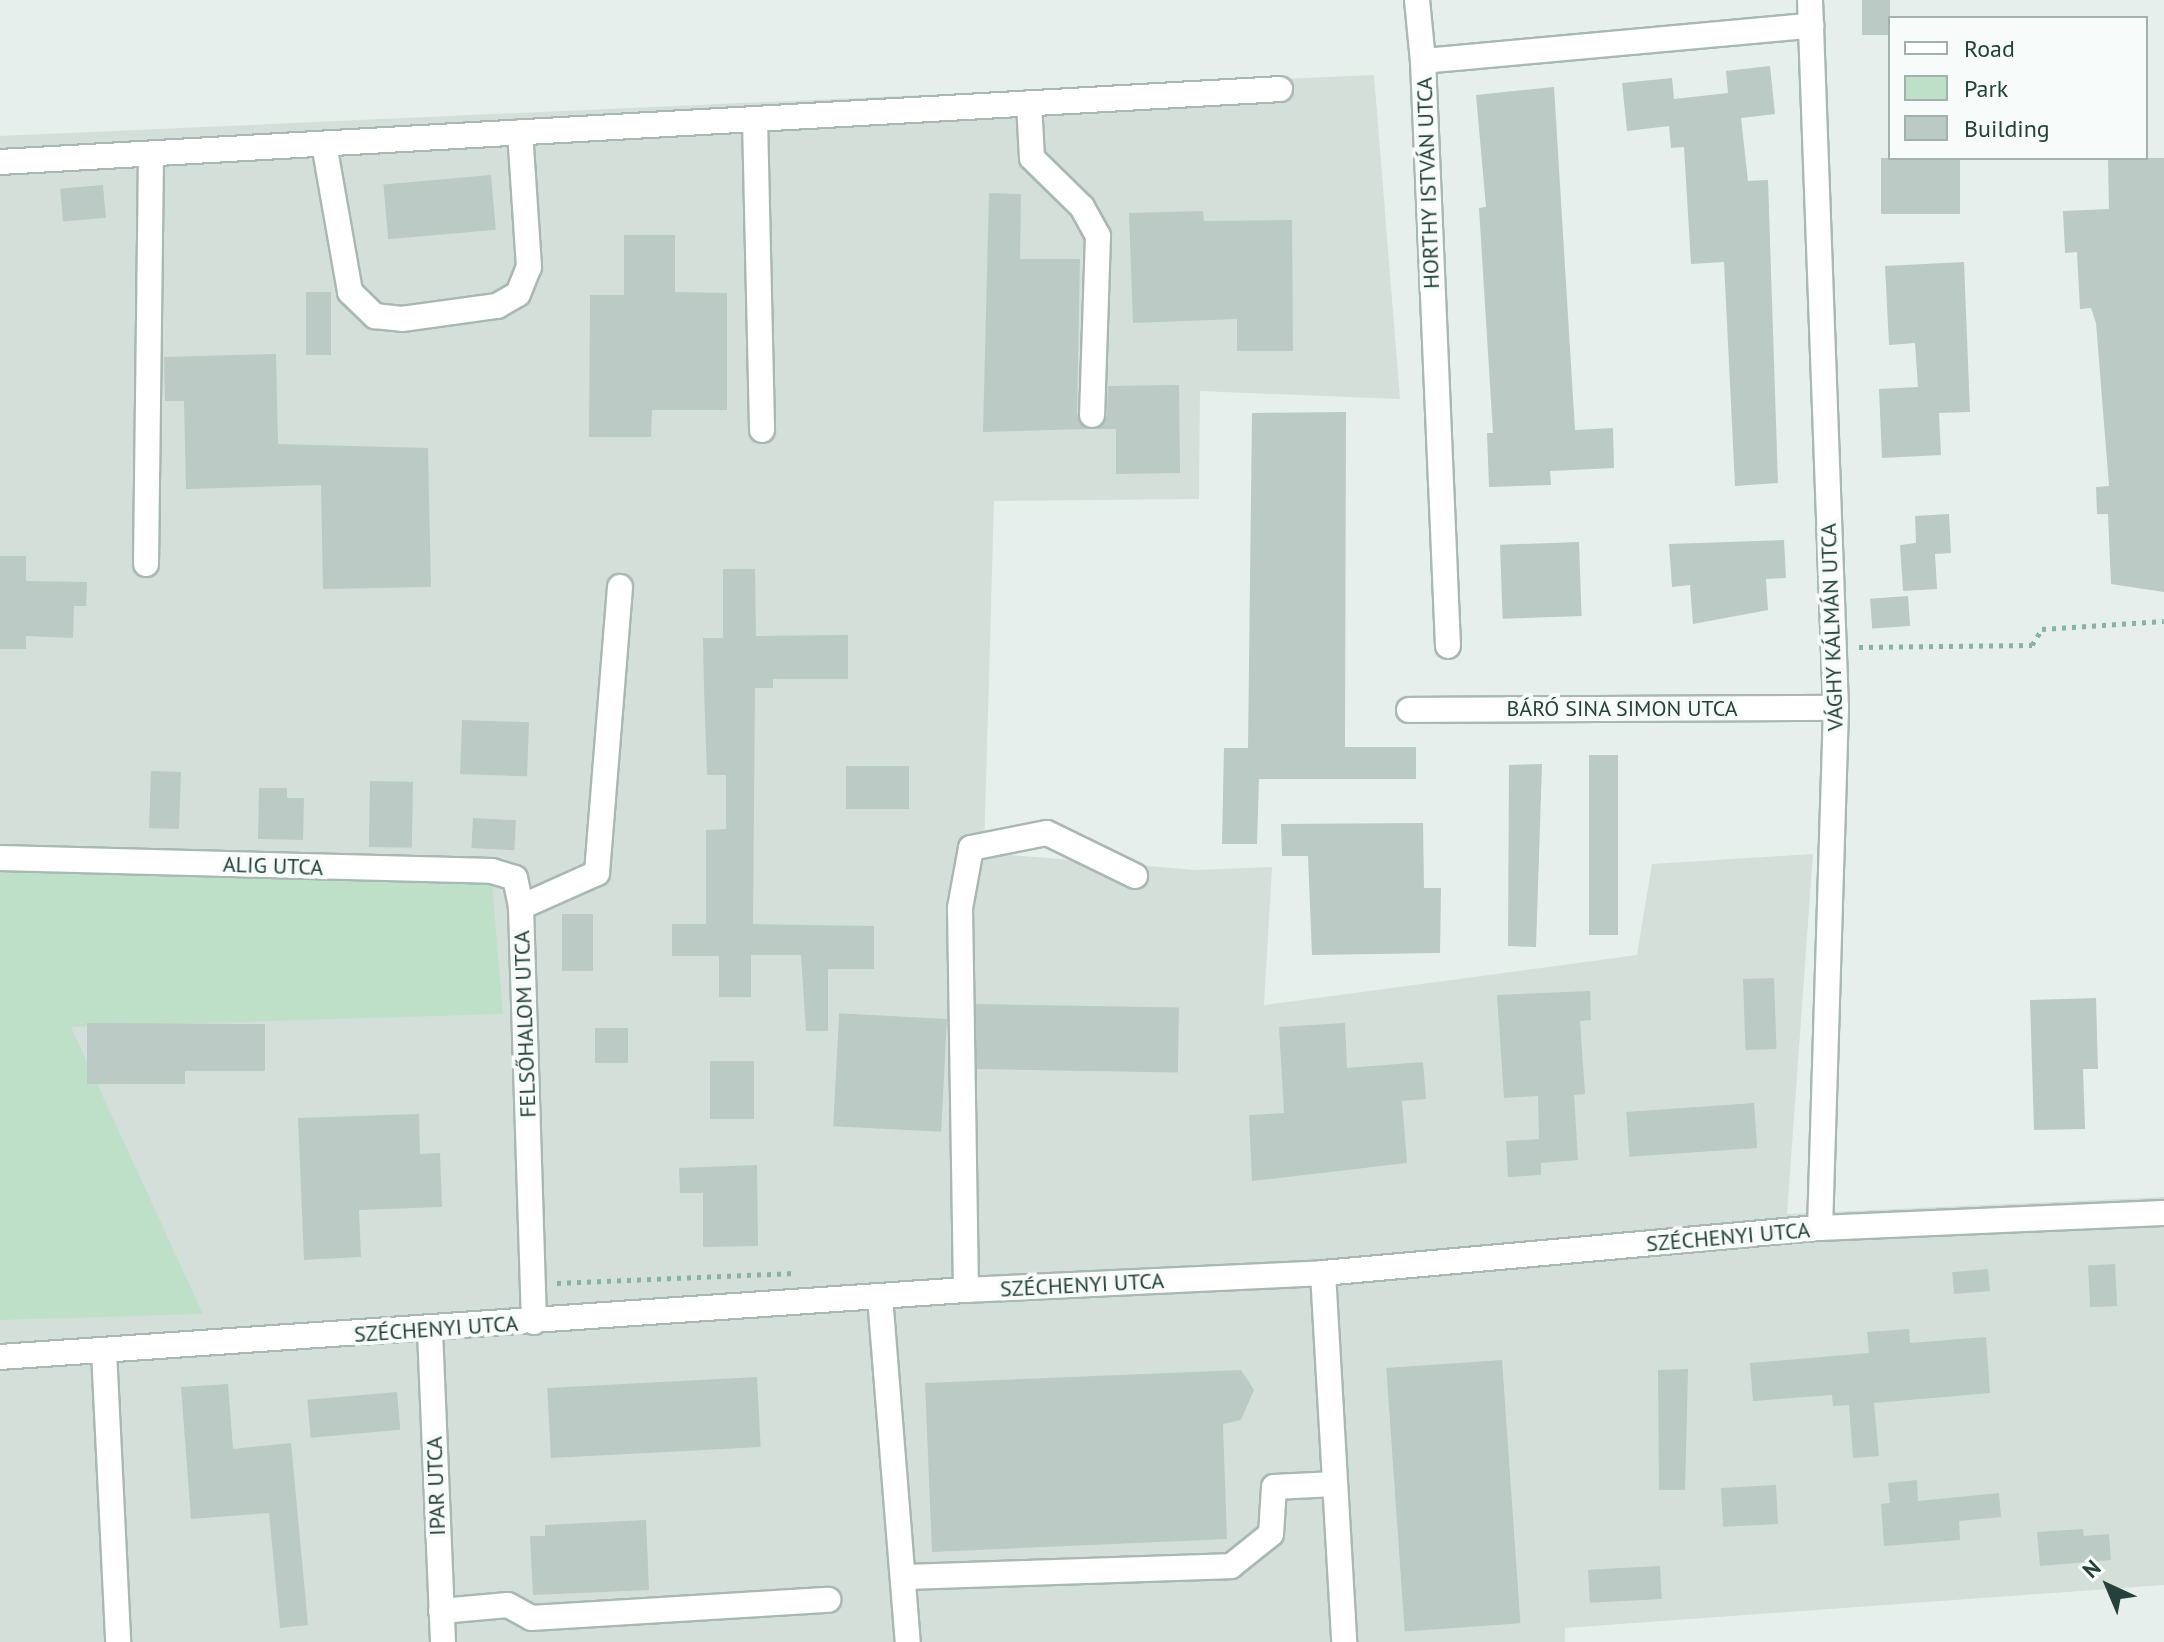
<!DOCTYPE html>
<html>
<head>
<meta charset="utf-8">
<style>
  body { margin:0 }
  #map { position:relative; width:2164px; height:1642px; overflow:hidden; background:#e6efeb; font-family:"PT Sans",sans-serif }
  div>[style] { position:absolute }
  .built>* { inset:0; background:#d4dfda }
  .green>* { inset:0; background:#bfe0c8 }
  .building>* { inset:0; background:#bbcac4; transform-origin:0 0 }
  .path>* { height:5px; margin-top:-2.5px; transform-origin:0; background:repeating-linear-gradient(90deg,#86b3a5 0 4px,transparent 0 10px) }
  .roads { filter:drop-shadow(2px 0 #a8b8b2) drop-shadow(-2px 0 #a8b8b2) drop-shadow(0 2px #a8b8b2) drop-shadow(0 -2px #a8b8b2) }
  .minor>* { height:24px; margin:-12px; padding:0 12px; transform-origin:12px; border-radius:12px; background:#fff }
  span { translate:-50% -50%; white-space:nowrap; text-align:center; line-height:1.15; -webkit-text-stroke:8px #f7fbf9; paint-order:stroke }
  .street-label { font-size:22px; color:#24423a }
  .legend { position:absolute; left:1888px; top:16px; width:260px; height:144px; box-sizing:border-box; background:#f7fbf9; border:2px solid #a3b1ad; margin:0; padding:10px 14px; list-style:none; font-size:24px; color:#24423a }
  .legend li { display:flex; align-items:center; gap:16px; height:40px }
  .legend b { width:40px; border:2px solid #a3b1ad }
  .north { position:absolute; left:2068px; top:1546px; width:80px; height:80px; -webkit-text-stroke:6px #f7fbf9; paint-order:stroke; rotate:316deg; font-size:22px; font-weight:700; line-height:32px; text-align:center; color:#24423a }
  .north::after { content:''; display:block; margin:auto; width:28px; height:36px; background:#24423a; clip-path:polygon(50% 0,100% 100%,50% 72%,0 100%) }
</style>
</head>
<body>
<div id="map">
  <div class="built">
    <i style="clip-path:polygon(1374px 75px,1400px 399px,1200px 391px,1199px 499px,994px 501px,984px 853px,1197px 870px,1272px 867px,1264px 1005px,1637px 955px,1652px 864px,1813px 854px,1787px 1214px,2164px 1197px,2164px 1585px,1565px 1628px,1565px 1642px,0 1642px,0 136px)"></i>
  </div>
  <div class="green">
    <i style="clip-path:polygon(0 860px,491px 871px,503px 1014px,71px 1027px,203px 1314px,0 1320px)"></i>
  </div>
  <div class="building">
    <i style="left:1862px;top:0;width:28px;height:35px"></i>
    <i style="clip-path:polygon(1770px 66px,1775px 114px,1741px 118px,1748px 181px,1768px 180px,1778px 483px,1735px 486px,1724px 262px,1691px 264px,1684px 147px,1671px 148px,1669px 126px,1627px 131px,1622px 83px,1672px 78px,1674px 99px,1728px 93px,1726px 71px)"></i>
    <i style="clip-path:polygon(1554px 87px,1575px 430px,1613px 428px,1614px 468px,1550px 471px,1551px 485px,1489px 487px,1487px 433px,1493px 433px,1479px 208px,1486px 207px,1476px 95px)"></i>
    <i style="left:1881px;top:158px;width:79px;height:56px"></i>
    <i style="clip-path:polygon(2108px 158px,2164px 158px,2164px 592px,2111px 584px,2108px 514px,2097px 514px,2096px 487px,2109px 486px,2096px 323px,2091px 308px,2080px 309px,2077px 252px,2065px 253px,2063px 211px,2109px 209px)"></i>
    <i style="left:491px;top:175px;width:55px;height:108px;rotate:85deg"></i>
    <i style="left:103px;top:185px;width:33px;height:43px;rotate:85deg"></i>
    <i style="clip-path:polygon(989px 193px,1021px 194px,1020px 259px,1080px 259px,1077px 414px,1087px 429px,983px 432px)"></i>
    <i style="clip-path:polygon(1203px 211px,1204px 221px,1292px 220px,1293px 351px,1237px 351px,1237px 319px,1133px 323px,1129px 213px)"></i>
    <i style="clip-path:polygon(624px 235px,675px 235px,675px 292px,727px 293px,727px 410px,652px 410px,651px 437px,589px 437px,590px 295px,624px 295px)"></i>
    <i style="clip-path:polygon(1964px 262px,1970px 412px,1939px 413px,1941px 455px,1882px 458px,1879px 389px,1918px 387px,1915px 343px,1889px 345px,1885px 266px)"></i>
    <i style="left:306px;top:292px;width:25px;height:63px"></i>
    <i style="clip-path:polygon(276px 354px,278px 444px,428px 448px,431px 587px,323px 589px,321px 485px,186px 489px,184px 401px,165px 401px,164px 357px)"></i>
    <i style="clip-path:polygon(1179px 385px,1180px 473px,1116px 474px,1116px 429px,1097px 429px,1107px 416px,1108px 386px)"></i>
    <i style="clip-path:polygon(1346px 412px,1345px 747px,1416px 747px,1416px 779px,1259px 779px,1257px 844px,1222px 844px,1224px 748px,1248px 748px,1252px 413px)"></i>
    <i style="clip-path:polygon(1949px 514px,1951px 553px,1935px 554px,1937px 589px,1903px 591px,1900px 545px,1916px 543px,1915px 516px)"></i>
    <i style="clip-path:polygon(1784px 540px,1786px 578px,1766px 579px,1768px 610px,1693px 624px,1690px 585px,1672px 587px,1669px 544px)"></i>
    <i style="left:1579px;top:542px;width:74px;height:79px;rotate:88deg"></i>
    <i style="clip-path:polygon(0 556px,26px 556px,26px 581px,87px 582px,86px 606px,74px 606px,73px 638px,26px 636px,26px 649px,0 649px)"></i>
    <i style="clip-path:polygon(723px 569px,755px 569px,756px 636px,848px 635px,848px 679px,773px 679px,773px 688px,755px 688px,753px 924px,874px 926px,874px 969px,828px 969px,828px 1031px,806px 1031px,801px 955px,751px 955px,751px 997px,719px 997px,719px 956px,672px 956px,672px 924px,706px 924px,706px 830px,726px 829px,726px 775px,707px 775px,704px 689px,703px 638px,723px 638px)"></i>
    <i style="left:1908px;top:596px;width:30px;height:38px;rotate:86deg"></i>
    <i style="left:462px;top:720px;width:67px;height:54px;rotate:2deg"></i>
    <i style="left:1589px;top:755px;width:29px;height:180px"></i>
    <i style="clip-path:polygon(1542px 764px,1536px 947px,1508px 946px,1509px 765px)"></i>
    <i style="left:846px;top:766px;width:63px;height:43px"></i>
    <i style="left:151px;top:771px;width:30px;height:57px;rotate:2deg"></i>
    <i style="left:370px;top:781px;width:43px;height:66px;rotate:1deg"></i>
    <i style="clip-path:polygon(259px 788px,287px 788px,287px 798px,304px 798px,303px 840px,258px 839px)"></i>
    <i style="left:473px;top:818px;width:43px;height:30px;rotate:3deg"></i>
    <i style="clip-path:polygon(1423px 823px,1424px 888px,1441px 888px,1440px 953px,1312px 955px,1308px 856px,1282px 856px,1281px 824px)"></i>
    <i style="left:562px;top:914px;width:31px;height:57px"></i>
    <i style="left:1774px;top:978px;width:71px;height:31px;rotate:88deg"></i>
    <i style="clip-path:polygon(1590px 991px,1591px 1020px,1580px 1021px,1585px 1094px,1574px 1095px,1578px 1160px,1541px 1163px,1541px 1175px,1508px 1177px,1506px 1141px,1539px 1139px,1538px 1096px,1504px 1098px,1497px 995px)"></i>
    <i style="clip-path:polygon(2096px 998px,2098px 1069px,2083px 1069px,2085px 1129px,2034px 1130px,2030px 1000px)"></i>
    <i style="left:976px;top:1004px;width:203px;height:65px;rotate:1deg"></i>
    <i style="left:947px;top:1019px;width:113px;height:108px;rotate:93deg"></i>
    <i style="clip-path:polygon(87px 1023px,265px 1024px,265px 1071px,185px 1071px,185px 1084px,87px 1084px)"></i>
    <i style="clip-path:polygon(1345px 1023px,1347px 1068px,1423px 1062px,1426px 1099px,1402px 1101px,1407px 1163px,1252px 1181px,1249px 1115px,1284px 1113px,1279px 1027px)"></i>
    <i style="left:595px;top:1028px;width:33px;height:35px"></i>
    <i style="left:754px;top:1061px;width:58px;height:44px;rotate:90deg"></i>
    <i style="left:1754px;top:1103px;width:45px;height:128px;rotate:86deg"></i>
    <i style="clip-path:polygon(419px 1114px,420px 1154px,440px 1153px,442px 1207px,359px 1210px,361px 1257px,304px 1260px,298px 1118px)"></i>
    <i style="clip-path:polygon(757px 1165px,758px 1246px,703px 1247px,703px 1193px,680px 1193px,679px 1168px)"></i>
    <i style="left:2115px;top:1264px;width:42px;height:27px;rotate:87deg"></i>
    <i style="left:1988px;top:1269px;width:22px;height:36px;rotate:85deg"></i>
    <i style="clip-path:polygon(1909px 1329px,1910px 1343px,1986px 1337px,1990px 1393px,1874px 1403px,1879px 1456px,1853px 1458px,1849px 1405px,1833px 1406px,1832px 1395px,1753px 1401px,1750px 1363px,1869px 1353px,1867px 1332px)"></i>
    <i style="left:1502px;top:1360px;width:264px;height:116px;rotate:86deg"></i>
    <i style="clip-path:polygon(1688px 1369px,1685px 1490px,1659px 1490px,1658px 1370px)"></i>
    <i style="clip-path:polygon(1241px 1370px,1254px 1390px,1241px 1420px,1223px 1424px,1227px 1539px,932px 1552px,925px 1383px)"></i>
    <i style="left:757px;top:1377px;width:70px;height:210px;rotate:87deg"></i>
    <i style="clip-path:polygon(228px 1384px,233px 1449px,291px 1443px,308px 1625px,280px 1628px,269px 1513px,191px 1519px,181px 1387px)"></i>
    <i style="left:397px;top:1392px;width:38px;height:90px;rotate:85deg"></i>
    <i style="clip-path:polygon(1917px 1480px,1918px 1501px,1999px 1493px,2001px 1517px,1959px 1521px,1960px 1540px,1884px 1546px,1881px 1504px,1890px 1503px,1888px 1483px)"></i>
    <i style="left:1776px;top:1485px;width:39px;height:55px;rotate:87deg"></i>
    <i style="clip-path:polygon(646px 1520px,649px 1590px,533px 1595px,530px 1536px,545px 1536px,545px 1525px)"></i>
    <i style="clip-path:polygon(2083px 1529px,2084px 1536px,2109px 1534px,2111px 1560px,2040px 1566px,2037px 1532px)"></i>
    <i style="left:1660px;top:1566px;width:33px;height:72px;rotate:87deg"></i>
  </div>
  <div class="path">
    <i style="left:1859px;top:647px;width:173px;rotate:-0.7deg"></i>
    <i style="left:2032px;top:645px;width:19px;rotate:-58deg"></i>
    <i style="left:2042px;top:629px;width:122px;rotate:-3.8deg"></i>
    <i style="left:557px;top:1283px;width:238px;rotate:-2.4deg"></i>
  </div>
  <div class="roads">
    <div class="minor">
      <i style="left:1417px;top:0;width:61px;rotate:84.4deg"></i>
      <i style="left:1810px;top:0;width:708px;rotate:87.9deg"></i>
      <i style="left:1836px;top:708px;width:520px;rotate:91.76deg"></i>
      <i style="left:1029px;top:103px;width:55px;rotate:86.9deg"></i>
      <i style="left:1032px;top:158px;width:70px;rotate:44.4deg"></i>
      <i style="left:1082px;top:207px;width:33px;rotate:61deg"></i>
      <i style="left:1098px;top:236px;width:179px;rotate:91.9deg"></i>
      <i style="left:755px;top:119px;width:311px;rotate:88.7deg"></i>
      <i style="left:324px;top:144px;width:150px;rotate:80deg"></i>
      <i style="left:350px;top:292px;width:35px;rotate:44deg"></i>
      <i style="left:375px;top:316px;width:27px;rotate:6deg"></i>
      <i style="left:402px;top:319px;width:96px;rotate:-7.8deg"></i>
      <i style="left:497px;top:306px;width:24px;rotate:-30deg"></i>
      <i style="left:518px;top:294px;width:29px;rotate:-68deg"></i>
      <i style="left:529px;top:267px;width:135px;rotate:-93.8deg"></i>
      <i style="left:0;top:162px;width:1282px;rotate:-3.26deg"></i>
      <i style="left:146px;top:564px;width:410px;rotate:-89.3deg"></i>
      <i style="left:1448px;top:646px;width:586px;rotate:-92.45deg"></i>
      <i style="left:1423px;top:61px;width:390px;rotate:-5.2deg"></i>
      <i style="left:1409px;top:710px;width:427px;rotate:-0.3deg"></i>
      <i style="left:0;top:858px;width:492px;rotate:1.5deg"></i>
      <i style="left:492px;top:871px;width:24px;rotate:17deg"></i>
      <i style="left:515px;top:878px;width:30px;rotate:78deg"></i>
      <i style="left:1323px;top:1273px;width:370px;rotate:86.7deg"></i>
      <i style="left:966px;top:1290px;width:382px;rotate:-90.9deg"></i>
      <i style="left:960px;top:908px;width:61px;rotate:-79.6deg"></i>
      <i style="left:971px;top:848px;width:77px;rotate:-11.2deg"></i>
      <i style="left:1047px;top:833px;width:98px;rotate:26deg"></i>
      <i style="left:880px;top:1297px;width:346px;rotate:85.4deg"></i>
      <i style="left:534px;top:1322px;width:415px;rotate:-91.8deg"></i>
      <i style="left:521px;top:907px;width:83px;rotate:-24.1deg"></i>
      <i style="left:597px;top:873px;width:287px;rotate:-85.4deg"></i>
      <i style="left:430px;top:1331px;width:311px;rotate:87.6deg"></i>
      <i style="left:104px;top:1351px;width:291px;rotate:87.2deg"></i>
      <i style="left:0;top:1357px;width:968px;rotate:-3.97deg"></i>
      <i style="left:966px;top:1290px;width:357px;rotate:-2.7deg"></i>
      <i style="left:1323px;top:1273px;width:499px;rotate:-5.2deg"></i>
      <i style="left:1820px;top:1228px;width:344px;rotate:-2.5deg"></i>
      <i style="left:903px;top:1577px;width:328px;rotate:-1.9deg"></i>
      <i style="left:1231px;top:1566px;width:51px;rotate:-38.7deg"></i>
      <i style="left:1271px;top:1534px;width:47px;rotate:-86.3deg"></i>
      <i style="left:1274px;top:1487px;width:61px;rotate:-2.8deg"></i>
      <i style="left:441px;top:1611px;width:67px;rotate:-5.1deg"></i>
      <i style="left:508px;top:1605px;width:26px;rotate:29deg"></i>
      <i style="left:531px;top:1618px;width:298px;rotate:-3.5deg"></i>
    </div>
  </div>
  <div class="street-label">
    <span style="left:1428px;top:183px;rotate:-92deg">HORTHY ISTVÁN UTCA</span>
    <span style="left:1832px;top:627px;rotate:-92deg">VÁGHY KÁLMÁN UTCA</span>
    <span style="left:1622px;top:709px">BÁRÓ SINA SIMON UTCA</span>
    <span style="left:273px;top:866px;rotate:2deg">ALIG UTCA</span>
    <span style="left:525px;top:1024px;rotate:-92deg">FELSŐHALOM UTCA</span>
    <span style="left:1728px;top:1237px;rotate:-5deg">SZÉCHENYI UTCA</span>
    <span style="left:1082px;top:1285px;rotate:-3deg">SZÉCHENYI UTCA</span>
    <span style="left:436px;top:1329px;rotate:-4deg">SZÉCHENYI UTCA</span>
    <span style="left:436px;top:1486px;rotate:-92deg">IPAR UTCA</span>
  </div>
  <ul class="legend">
  <li><b style="height:10px;background:#fff"></b>Road</li>
  <li><b style="height:22px;background:#bfe0c8"></b>Park</li>
  <li><b style="height:22px;background:#bbcac4"></b>Building</li>
  </ul>
  <div class="north">N</div>
</div>
</body>
</html>
